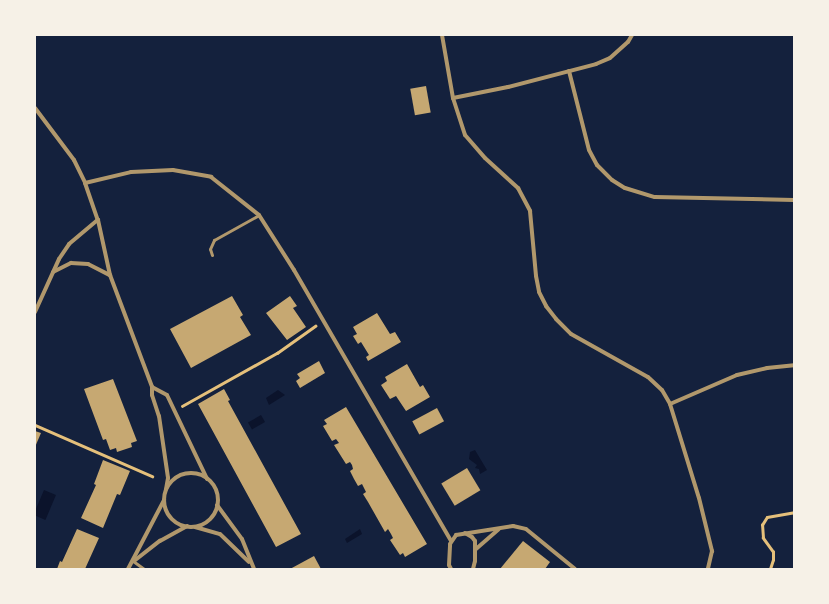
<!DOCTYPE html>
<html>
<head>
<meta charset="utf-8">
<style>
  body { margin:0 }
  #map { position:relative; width:829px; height:604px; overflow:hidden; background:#14213d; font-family:Manrope,sans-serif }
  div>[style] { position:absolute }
  .water>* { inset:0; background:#0b132b; transform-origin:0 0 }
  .building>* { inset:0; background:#c6a872; transform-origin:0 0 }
  .path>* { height:2.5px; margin:-1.25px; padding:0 1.25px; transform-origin:1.25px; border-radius:1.25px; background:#e5c07b }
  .service>* { height:3px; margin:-1.5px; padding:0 1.5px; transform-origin:1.5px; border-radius:1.5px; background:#b1986c }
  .minor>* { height:4px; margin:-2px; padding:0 2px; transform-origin:2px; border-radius:2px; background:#b1986c }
  .minor>.ring { margin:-2px; padding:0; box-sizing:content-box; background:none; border:4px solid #b1986c; border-radius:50% }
  span { translate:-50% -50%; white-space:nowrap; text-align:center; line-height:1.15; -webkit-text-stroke:3px #f6f1e7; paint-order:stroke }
  .frame { position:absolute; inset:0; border:36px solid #f6f1e7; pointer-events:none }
</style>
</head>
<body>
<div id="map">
  <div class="water">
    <i style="clip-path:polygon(278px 390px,285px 395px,269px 405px,266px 398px)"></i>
    <i style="left:261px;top:415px;width:8px;height:15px;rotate:60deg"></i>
    <i style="clip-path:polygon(475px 450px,487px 470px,480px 474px,479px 469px,475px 468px,477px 465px,469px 459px,470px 452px)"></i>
    <i style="left:44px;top:490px;width:13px;height:27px;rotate:23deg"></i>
    <i style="clip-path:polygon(360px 529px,362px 534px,347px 543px,345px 539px)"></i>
  </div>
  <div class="building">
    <i style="left:426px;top:86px;width:27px;height:16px;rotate:80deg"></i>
    <i style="clip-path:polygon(232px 296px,243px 315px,240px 317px,251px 335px,191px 368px,170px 329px)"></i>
    <i style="clip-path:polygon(290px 296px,297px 306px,293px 308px,306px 327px,287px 340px,266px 313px)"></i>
    <i style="clip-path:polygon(377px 313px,390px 334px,395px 332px,401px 342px,368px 361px,366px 357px,369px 355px,361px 342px,358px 344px,353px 336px,357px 334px,353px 327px)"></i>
    <i style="clip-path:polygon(319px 361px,325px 373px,300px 388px,296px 381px,300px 378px,297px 374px)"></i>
    <i style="clip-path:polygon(407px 364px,420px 387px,423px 385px,430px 397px,406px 411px,396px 396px,390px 399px,381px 385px,387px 381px,385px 377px)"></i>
    <i style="clip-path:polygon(113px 379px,137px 441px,131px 443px,132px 447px,117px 452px,116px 448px,110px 450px,106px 439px,103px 440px,84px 389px)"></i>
    <i style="clip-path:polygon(224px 389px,230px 400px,228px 401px,301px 534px,276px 547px,198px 404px)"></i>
    <i style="clip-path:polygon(346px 407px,427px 544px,405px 557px,403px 553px,400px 555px,390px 540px,393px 538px,391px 534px,388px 529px,385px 532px,368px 502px,363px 494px,366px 492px,362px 484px,358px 486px,354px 479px,350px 471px,353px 469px,352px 465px,350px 462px,346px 464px,334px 445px,339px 443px,336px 439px,332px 441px,323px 426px,327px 424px,324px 420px)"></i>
    <i style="left:437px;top:408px;width:15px;height:28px;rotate:62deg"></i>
    <i style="clip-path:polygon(35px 431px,41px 433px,35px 447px)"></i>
    <i style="clip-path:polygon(103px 460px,130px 471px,120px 495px,117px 494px,103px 528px,81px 518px,96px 485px,94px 484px)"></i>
    <i style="left:467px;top:468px;width:26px;height:30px;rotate:59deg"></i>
    <i style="clip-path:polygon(77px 529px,99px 538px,85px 569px,57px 569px,60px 561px,62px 562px)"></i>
    <i style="clip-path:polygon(523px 541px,550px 562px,545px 569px,500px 569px)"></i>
    <i style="clip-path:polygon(314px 556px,321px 569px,290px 569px)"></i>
  </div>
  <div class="path">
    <i style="left:182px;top:406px;width:109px;rotate:-29.2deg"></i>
    <i style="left:277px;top:353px;width:47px;rotate:-35.4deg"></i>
    <i style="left:35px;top:425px;width:128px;rotate:23.6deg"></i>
    <i style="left:770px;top:569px;width:9px;rotate:-72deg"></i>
    <i style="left:773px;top:560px;width:8px;rotate:-90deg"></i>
    <i style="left:773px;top:552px;width:17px;rotate:-126deg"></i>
    <i style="left:763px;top:538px;width:13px;rotate:-94deg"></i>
    <i style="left:762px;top:525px;width:9px;rotate:-58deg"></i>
    <i style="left:767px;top:517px;width:27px;rotate:-10deg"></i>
  </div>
  <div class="service">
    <i style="left:212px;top:255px;width:6px;rotate:-108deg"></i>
    <i style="left:210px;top:249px;width:10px;rotate:-66deg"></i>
    <i style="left:214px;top:240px;width:51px;rotate:-29.1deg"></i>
    <i style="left:133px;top:561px;width:14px;rotate:36deg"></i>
  </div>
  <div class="minor">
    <i style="left:442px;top:35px;width:64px;rotate:80.1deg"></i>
    <i style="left:453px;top:98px;width:39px;rotate:72deg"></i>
    <i style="left:465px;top:135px;width:30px;rotate:49deg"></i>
    <i style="left:485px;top:158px;width:45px;rotate:42.3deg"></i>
    <i style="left:518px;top:188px;width:26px;rotate:62deg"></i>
    <i style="left:530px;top:211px;width:65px;rotate:84.7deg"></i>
    <i style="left:536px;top:276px;width:16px;rotate:79deg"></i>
    <i style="left:539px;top:292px;width:16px;rotate:63deg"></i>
    <i style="left:546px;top:306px;width:16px;rotate:52deg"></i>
    <i style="left:556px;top:319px;width:21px;rotate:45deg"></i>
    <i style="left:571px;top:334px;width:88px;rotate:29.2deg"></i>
    <i style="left:648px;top:377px;width:19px;rotate:43deg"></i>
    <i style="left:662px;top:390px;width:16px;rotate:60deg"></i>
    <i style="left:670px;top:404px;width:98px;rotate:72.9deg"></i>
    <i style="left:699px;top:498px;width:55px;rotate:76.2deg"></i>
    <i style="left:712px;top:551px;width:18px;rotate:103deg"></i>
    <i style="left:569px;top:71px;width:81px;rotate:75.8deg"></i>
    <i style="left:589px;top:150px;width:17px;rotate:62deg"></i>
    <i style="left:597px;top:165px;width:21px;rotate:45deg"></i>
    <i style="left:612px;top:180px;width:15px;rotate:32deg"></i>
    <i style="left:625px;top:188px;width:31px;rotate:17deg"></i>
    <i style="left:655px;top:197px;width:139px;rotate:1.2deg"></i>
    <i style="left:453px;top:98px;width:56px;rotate:-11.3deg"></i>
    <i style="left:508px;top:87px;width:91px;rotate:-14.6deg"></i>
    <i style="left:596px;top:64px;width:15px;rotate:-23deg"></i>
    <i style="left:610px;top:58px;width:24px;rotate:-42deg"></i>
    <i style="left:628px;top:42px;width:8px;rotate:-60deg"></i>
    <i style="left:35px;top:108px;width:65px;rotate:53.1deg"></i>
    <i style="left:74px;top:160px;width:25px;rotate:64deg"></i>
    <i style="left:85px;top:183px;width:39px;rotate:71deg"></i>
    <i style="left:98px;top:220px;width:56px;rotate:77.7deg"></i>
    <i style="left:110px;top:275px;width:120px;rotate:69.4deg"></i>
    <i style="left:152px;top:387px;width:8px;rotate:90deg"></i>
    <i style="left:152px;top:395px;width:22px;rotate:72deg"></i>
    <i style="left:159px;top:416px;width:63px;rotate:81.7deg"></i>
    <i style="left:168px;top:478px;width:11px;rotate:100deg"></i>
    <i style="left:85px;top:183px;width:47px;rotate:-13.4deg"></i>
    <i style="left:131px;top:172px;width:42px;rotate:-2.7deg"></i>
    <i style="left:173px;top:170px;width:39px;rotate:10deg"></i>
    <i style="left:211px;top:177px;width:61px;rotate:38.4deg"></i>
    <i style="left:259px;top:215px;width:65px;rotate:57.5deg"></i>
    <i style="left:294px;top:270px;width:313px;rotate:59.9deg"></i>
    <i style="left:53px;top:272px;width:20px;rotate:-27deg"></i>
    <i style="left:71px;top:263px;width:17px;rotate:3deg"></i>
    <i style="left:88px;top:264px;width:25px;rotate:27deg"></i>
    <i style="left:35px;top:312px;width:58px;rotate:-65.6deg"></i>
    <i style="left:59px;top:259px;width:18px;rotate:-56deg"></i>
    <i style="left:69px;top:244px;width:38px;rotate:-40deg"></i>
    <i style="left:152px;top:387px;width:17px;rotate:28deg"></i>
    <i style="left:167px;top:395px;width:93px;rotate:64.5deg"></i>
    <i style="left:670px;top:404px;width:73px;rotate:-23.4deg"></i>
    <i style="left:737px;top:375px;width:31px;rotate:-13deg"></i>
    <i style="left:767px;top:368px;width:27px;rotate:-6deg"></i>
    <i class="ring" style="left:164px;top:473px;width:50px;height:50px"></i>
    <i style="left:217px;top:505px;width:42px;rotate:53.7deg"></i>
    <i style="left:242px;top:539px;width:32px;rotate:68deg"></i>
    <i style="left:195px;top:527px;width:26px;rotate:16deg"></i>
    <i style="left:220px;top:534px;width:40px;rotate:44deg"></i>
    <i style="left:465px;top:533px;width:8px;rotate:30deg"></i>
    <i style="left:472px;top:537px;width:5px;rotate:53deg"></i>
    <i style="left:475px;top:541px;width:20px;rotate:90deg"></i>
    <i style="left:475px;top:561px;width:8px;rotate:104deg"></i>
    <i style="left:476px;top:549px;width:30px;rotate:-41deg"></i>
    <i style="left:134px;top:561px;width:33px;rotate:-38deg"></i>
    <i style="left:160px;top:541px;width:31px;rotate:-29deg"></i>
    <i style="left:128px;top:569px;width:78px;rotate:-62.4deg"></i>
    <i style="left:451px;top:569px;width:4px;rotate:-117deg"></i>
    <i style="left:449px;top:565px;width:21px;rotate:-87deg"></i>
    <i style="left:450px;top:544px;width:11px;rotate:-56deg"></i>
    <i style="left:456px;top:535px;width:58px;rotate:-9deg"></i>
    <i style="left:513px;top:526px;width:13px;rotate:13deg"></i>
    <i style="left:526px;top:529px;width:63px;rotate:39.2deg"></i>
  </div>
  <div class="frame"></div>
</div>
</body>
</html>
